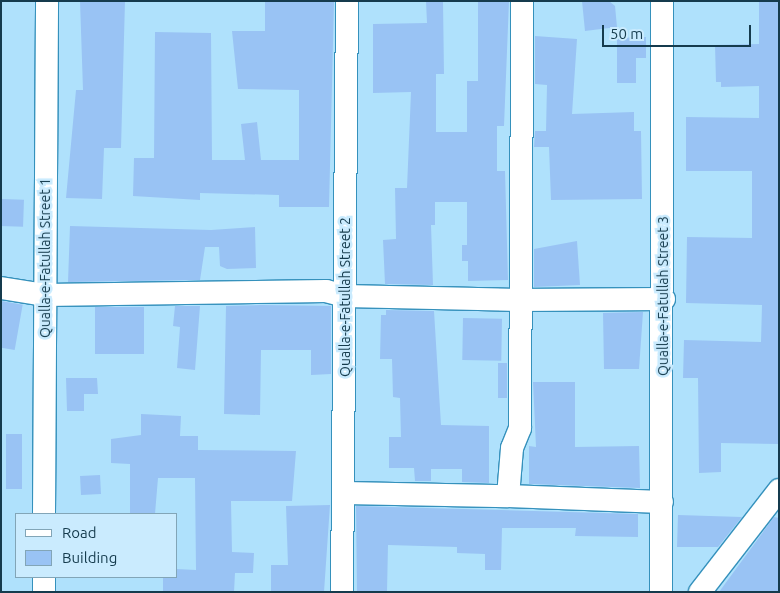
<!DOCTYPE html>
<html>
<head>
<meta charset="utf-8">
<style>
  body { margin:0 }
  #map { position:relative; width:780px; height:593px; overflow:hidden; background:#afe1fc; font-family:Ubuntu,sans-serif }
  div>[style] { position:absolute }
  .building>* { inset:0; background:#99c3f4; transform-origin:0 0 }
  .roads { filter:drop-shadow(1px 0 #3591bc) drop-shadow(-1px 0 #3591bc) drop-shadow(0 1px #3591bc) drop-shadow(0 -1px #3591bc) }
  .minor>* { height:22px; margin:-11px; padding:0 11px; transform-origin:11px; border-radius:11px; background:#fff }
  span { translate:-50% -50%; white-space:nowrap; text-align:center; line-height:1.15; -webkit-text-stroke:5px #caebfe; paint-order:stroke }
  .street-label { font-size:14px; color:#153b4d }
  .frame { position:absolute; inset:0; border:2px solid #153b4d; pointer-events:none }
  .legend { position:absolute; left:15px; top:513px; width:162px; height:65px; box-sizing:border-box; background:#caebfe; border:1px solid #82a5b7; margin:0; padding:6px 9px; list-style:none; font-size:15px; color:#153b4d }
  .legend li { display:flex; align-items:center; gap:10px; height:25px }
  .legend b { width:25px; border:1px solid #82a5b7 }
  .scale { position:absolute; left:602px; top:25px; width:149px; height:22px; box-sizing:border-box; border:2px solid #153b4d; border-top:0; padding-left:6px; font-size:15px; line-height:18px; white-space:nowrap; color:#153b4d; -webkit-text-stroke:4px #caebfe; paint-order:stroke }
</style>
</head>
<body>
<div id="map">
  <div class="building">
    <i style="clip-path:polygon(80px 1px,125px 1px,121px 148px,104px 148px,102px 199px,66px 198px,76px 90px,83px 90px)"></i>
    <i style="clip-path:polygon(265px 1px,334px 2px,329px 207px,279px 207px,279px 195px,200px 193px,200px 200px,133px 196px,134px 158px,154px 158px,155px 32px,211px 33px,212px 160px,245px 160px,241px 124px,257px 122px,261px 160px,299px 160px,299px 90px,238px 89px,232px 31px,265px 31px)"></i>
    <i style="clip-path:polygon(426px 1px,443px 1px,444px 74px,436px 74px,436px 132px,467px 132px,467px 81px,478px 81px,478px 1px,509px 1px,504px 126px,497px 126px,497px 171px,505px 171px,508px 280px,468px 281px,468px 261px,462px 261px,462px 245px,467px 245px,467px 202px,435px 202px,435px 225px,431px 225px,433px 285px,385px 284px,383px 240px,396px 239px,395px 188px,407px 188px,411px 92px,373px 93px,373px 24px,427px 23px)"></i>
    <i style="clip-path:polygon(582px 1px,609px 1px,615px 6px,617px 27px,585px 31px)"></i>
    <i style="clip-path:polygon(759px 1px,779px 1px,779px 444px,721px 443px,721px 472px,699px 473px,698px 378px,683px 378px,684px 340px,761px 342px,762px 305px,686px 303px,687px 237px,752px 238px,752px 171px,686px 171px,686px 117px,759px 118px,759px 86px,721px 87px,721px 82px,716px 82px,715px 45px,759px 44px)"></i>
    <i style="clip-path:polygon(535px 36px,577px 39px,572px 114px,634px 112px,634px 131px,641px 131px,642px 199px,551px 200px,549px 147px,534px 147px,535px 131px,546px 131px,547px 85px,535px 84px)"></i>
    <i style="clip-path:polygon(646px 37px,646px 58px,636px 58px,636px 83px,617px 83px,617px 38px)"></i>
    <i style="left:1px;top:199px;width:23px;height:27px;rotate:2deg"></i>
    <i style="clip-path:polygon(70px 226px,211px 230px,255px 227px,256px 268px,227px 269px,220px 266px,219px 247px,205px 247px,200px 280px,68px 282px)"></i>
    <i style="clip-path:polygon(577px 241px,580px 285px,534px 287px,534px 249px)"></i>
    <i style="left:1px;top:301px;width:22px;height:46px;rotate:10deg"></i>
    <i style="clip-path:polygon(261px 305px,331px 306px,331px 374px,311px 375px,311px 350px,261px 350px,260px 415px,224px 414px,226px 306px)"></i>
    <i style="clip-path:polygon(175px 306px,200px 306px,195px 370px,177px 368px,180px 327px,173px 326px)"></i>
    <i style="left:95px;top:307px;width:49px;height:47px"></i>
    <i style="clip-path:polygon(386px 310px,434px 311px,441px 425px,489px 426px,489px 483px,462px 482px,462px 469px,431px 469px,431px 481px,415px 481px,414px 468px,389px 468px,389px 437px,401px 437px,400px 398px,393px 397px,392px 359px,380px 359px,381px 315px,386px 315px)"></i>
    <i style="clip-path:polygon(643px 312px,639px 369px,604px 369px,603px 313px)"></i>
    <i style="left:463px;top:318px;width:39px;height:42px;rotate:1deg"></i>
    <i style="left:498px;top:363px;width:9px;height:35px"></i>
    <i style="clip-path:polygon(66px 378px,97px 378px,98px 394px,84px 394px,84px 411px,67px 411px)"></i>
    <i style="clip-path:polygon(533px 382px,575px 382px,575px 447px,639px 446px,640px 488px,529px 484px,529px 446px,536px 447px)"></i>
    <i style="clip-path:polygon(141px 414px,181px 416px,180px 436px,198px 436px,198px 450px,296px 451px,292px 501px,231px 501px,232px 552px,254px 553px,253px 573px,235px 573px,234px 592px,163px 592px,163px 577px,176px 577px,176px 569px,196px 570px,195px 478px,158px 478px,155px 514px,130px 514px,130px 464px,111px 463px,111px 439px,141px 435px)"></i>
    <i style="left:6px;top:434px;width:16px;height:55px"></i>
    <i style="left:100px;top:475px;width:19px;height:20px;rotate:87deg"></i>
    <i style="clip-path:polygon(330px 505px,324px 592px,271px 592px,271px 565px,288px 565px,286px 506px)"></i>
    <i style="clip-path:polygon(356px 506px,638px 514px,638px 537px,575px 536px,576px 528px,502px 528px,501px 570px,485px 570px,485px 554px,457px 553px,457px 547px,388px 545px,387px 592px,357px 592px)"></i>
    <i style="clip-path:polygon(678px 515px,742px 517px,718px 547px,677px 547px)"></i>
    <i style="clip-path:polygon(774px 517px,779px 518px,779px 592px,719px 592px)"></i>
  </div>
  <div class="roads">
    <div class="minor">
      <i style="left:1px;top:288px;width:45px;rotate:9deg"></i>
      <i style="left:45px;top:295px;width:281px;rotate:-0.8deg"></i>
      <i style="left:326px;top:291px;width:20px;rotate:15deg"></i>
      <i style="left:345px;top:296px;width:173px;rotate:1.3deg"></i>
      <i style="left:518px;top:300px;width:146px;rotate:-0.4deg"></i>
      <i style="left:345px;top:493px;width:163px;rotate:1.1deg"></i>
      <i style="left:508px;top:496px;width:48px;rotate:-85.2deg"></i>
      <i style="left:512px;top:448px;width:22px;rotate:-68deg"></i>
      <i style="left:520px;top:428px;width:427px;rotate:-89.7deg"></i>
      <i style="left:508px;top:496px;width:154px;rotate:2.2deg"></i>
      <i style="left:44px;top:514px;width:513px;rotate:-89.66deg"></i>
      <i style="left:44px;top:577px;width:15px;rotate:90deg"></i>
      <i style="left:342px;top:592px;width:591px;rotate:-89.52deg"></i>
      <i style="left:661px;top:592px;width:591px;rotate:-89.9deg"></i>
      <i style="left:700px;top:592px;width:129px;rotate:-52.2deg"></i>
    </div>
  </div>
  <div class="street-label">
    <span style="left:45px;top:258px;rotate:-90deg">Qualla-e-Fatullah Street 1</span>
    <span style="left:663px;top:296px;rotate:-90deg">Qualla-e-Fatullah Street 3</span>
    <span style="left:345px;top:297px;rotate:-90deg">Qualla-e-Fatullah Street 2</span>
  </div>
  <div class="frame"></div>
  <ul class="legend">
  <li><b style="height:6px;background:#fff"></b>Road</li>
  <li><b style="height:14px;background:#99c3f4"></b>Building</li>
  </ul>
  <div class="scale">50 m</div>
</div>
</body>
</html>
